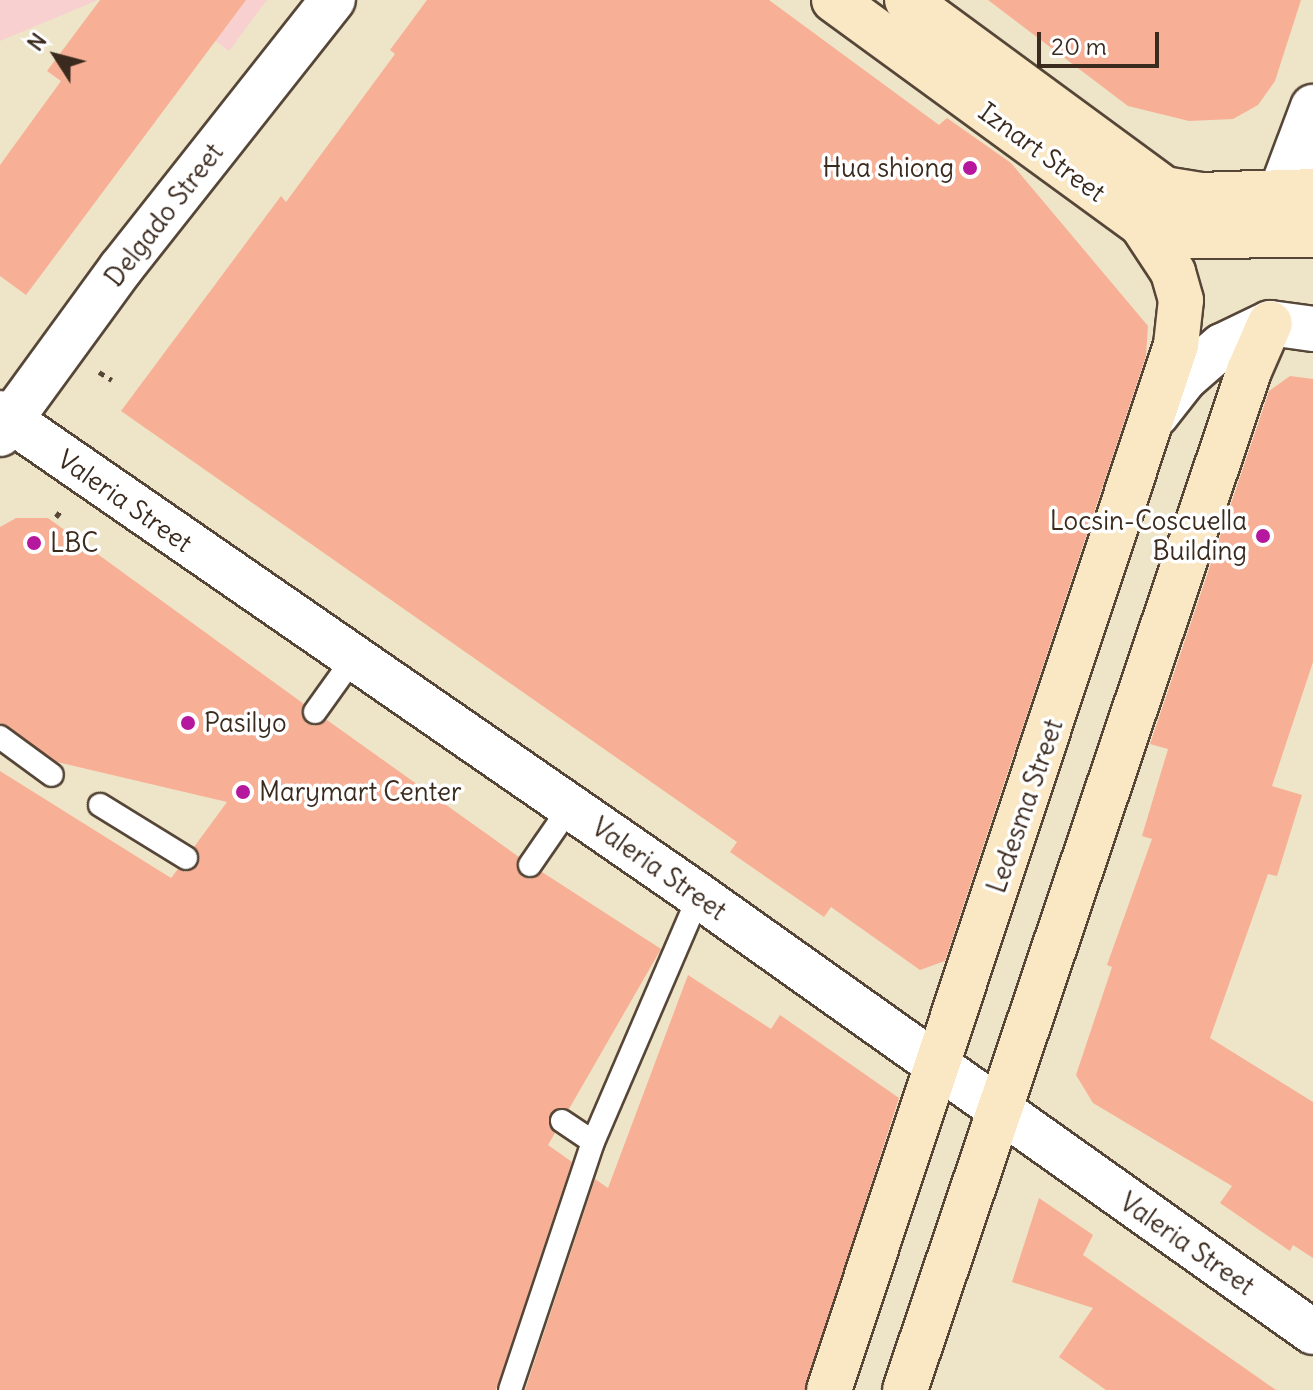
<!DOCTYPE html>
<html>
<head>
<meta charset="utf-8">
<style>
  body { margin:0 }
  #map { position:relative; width:1313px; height:1390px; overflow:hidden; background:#eee5c8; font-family:Delius,sans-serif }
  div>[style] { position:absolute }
  .built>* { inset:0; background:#f7d0cf }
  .building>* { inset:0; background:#f7b095 }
  .path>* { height:5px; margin-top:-2.5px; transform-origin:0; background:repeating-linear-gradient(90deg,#564638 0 6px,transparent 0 12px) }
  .roads { filter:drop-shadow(2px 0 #564638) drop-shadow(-2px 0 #564638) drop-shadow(0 2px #564638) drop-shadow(0 -2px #564638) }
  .service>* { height:22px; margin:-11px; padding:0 11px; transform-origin:11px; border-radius:11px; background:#fff }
  .minor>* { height:44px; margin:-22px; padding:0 22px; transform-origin:22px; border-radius:22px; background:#fff }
  .tertiary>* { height:44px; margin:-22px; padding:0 22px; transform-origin:22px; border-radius:22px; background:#fff }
  .secondary>* { height:44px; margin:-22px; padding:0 22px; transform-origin:22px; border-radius:22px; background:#fae7c3 }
  .dots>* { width:22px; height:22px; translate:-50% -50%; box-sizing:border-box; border:4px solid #fff; border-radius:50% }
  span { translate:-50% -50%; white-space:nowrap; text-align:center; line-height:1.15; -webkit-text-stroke:7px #fff; paint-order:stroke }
  .street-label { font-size:26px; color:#3b2a1e }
  .poi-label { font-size:26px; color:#3b2a1e }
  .right { translate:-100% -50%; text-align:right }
  .left { translate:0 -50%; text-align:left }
  .north { position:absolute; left:16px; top:16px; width:80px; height:80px; -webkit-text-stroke:6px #fff; paint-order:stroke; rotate:306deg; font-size:22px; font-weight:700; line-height:32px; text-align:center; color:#3b2a1e }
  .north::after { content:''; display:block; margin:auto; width:28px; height:36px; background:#3b2a1e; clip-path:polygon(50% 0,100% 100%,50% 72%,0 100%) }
  .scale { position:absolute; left:1037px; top:32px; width:122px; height:36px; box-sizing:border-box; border:4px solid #3b2a1e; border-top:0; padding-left:10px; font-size:24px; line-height:28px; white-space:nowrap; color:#3b2a1e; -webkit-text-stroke:6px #fff; paint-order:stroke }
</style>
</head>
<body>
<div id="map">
  <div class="built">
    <i style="clip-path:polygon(0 0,98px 0,0 41px)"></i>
    <i style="clip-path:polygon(160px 0,267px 0,229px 51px)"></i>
  </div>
  <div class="building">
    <i style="clip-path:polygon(100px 0,246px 0,26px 295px,0 276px,0 165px,61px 81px,47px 71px)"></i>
    <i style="clip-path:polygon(427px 0,769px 0,939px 125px,947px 118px,1011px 163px,1148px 326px,1146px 356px,945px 961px,920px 970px,831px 907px,824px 917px,730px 852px,737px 842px,121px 411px,281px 196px,286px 202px,395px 54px,390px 50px)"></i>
    <i style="clip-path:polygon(988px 0,1301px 0,1275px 81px,1258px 105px,1233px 119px,1189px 121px,1128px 106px)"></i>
    <i style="clip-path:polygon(1290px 376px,1313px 379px,1313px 662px,1272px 786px,1302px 795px,1277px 876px,1268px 874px,1210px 1038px,1313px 1102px,1313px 1258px,1293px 1245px,1290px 1251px,1220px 1203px,1232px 1186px,1093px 1103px,1076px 1075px,1112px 967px,1107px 965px,1152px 839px,1142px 836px,1168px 749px,1150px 744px,1269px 391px)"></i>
    <i style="clip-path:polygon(16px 518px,48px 518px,304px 704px,306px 723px,314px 726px,327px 720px,519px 857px,521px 876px,530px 879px,542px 872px,661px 949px,569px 1109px,550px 1114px,549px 1126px,555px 1133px,548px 1145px,572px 1162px,496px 1390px,0 1390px,0 771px,171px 878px,178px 869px,186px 872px,197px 866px,194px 847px,227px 802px,57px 762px,0 723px,0 527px)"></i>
    <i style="clip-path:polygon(688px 975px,771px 1029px,780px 1015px,899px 1098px,805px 1390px,525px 1390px,595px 1179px,608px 1188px)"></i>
    <i style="clip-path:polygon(1039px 1198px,1093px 1235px,1083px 1255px,1276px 1390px,1106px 1390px,1059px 1357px,1093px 1308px,1012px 1282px)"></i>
  </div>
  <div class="path">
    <i style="left:99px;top:372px;width:15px;rotate:32deg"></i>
    <i style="left:56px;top:517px;width:10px;rotate:-53deg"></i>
  </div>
  <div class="roads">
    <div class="service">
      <i style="left:315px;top:712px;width:65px;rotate:-54.4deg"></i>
      <i style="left:0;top:737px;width:64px;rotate:36.2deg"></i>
      <i style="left:100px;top:805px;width:101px;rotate:31.6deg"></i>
      <i style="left:530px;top:865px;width:70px;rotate:-55.4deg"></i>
      <i style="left:562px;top:1121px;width:37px;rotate:34deg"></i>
      <i style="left:510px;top:1390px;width:262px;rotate:-71.5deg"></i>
      <i style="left:593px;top:1142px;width:268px;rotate:-66.7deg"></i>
    </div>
    <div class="minor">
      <i style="left:0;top:413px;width:850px;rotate:34.64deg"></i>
      <i style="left:699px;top:896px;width:753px;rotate:35.38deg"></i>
    </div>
    <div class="tertiary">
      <i style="left:1281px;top:192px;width:91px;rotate:-69.4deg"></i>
      <i style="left:1156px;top:415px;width:47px;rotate:-51.9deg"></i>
      <i style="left:1185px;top:378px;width:49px;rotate:-40.9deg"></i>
      <i style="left:1222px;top:346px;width:53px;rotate:-25.6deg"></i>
      <i style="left:1270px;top:323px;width:43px;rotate:7.9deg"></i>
      <i style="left:0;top:434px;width:205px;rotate:-53.9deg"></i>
      <i style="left:121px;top:268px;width:342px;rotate:-51.7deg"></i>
    </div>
    <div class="secondary">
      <i style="left:834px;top:0;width:381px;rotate:36.1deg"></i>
      <i style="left:1142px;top:225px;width:51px;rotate:12.4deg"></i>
      <i style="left:1192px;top:236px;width:121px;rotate:-0.5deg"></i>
      <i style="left:907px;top:0;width:319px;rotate:36.3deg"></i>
      <i style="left:1164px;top:189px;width:36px;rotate:9deg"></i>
      <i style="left:1200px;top:195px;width:113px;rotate:-2deg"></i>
      <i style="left:829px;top:1390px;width:1101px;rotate:-71.63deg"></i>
      <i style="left:1176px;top:345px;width:45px;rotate:-83.7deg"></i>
      <i style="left:1181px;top:300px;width:29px;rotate:-106deg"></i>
      <i style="left:1173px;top:272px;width:56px;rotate:-123.4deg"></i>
      <i style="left:905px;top:1390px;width:1075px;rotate:-71.35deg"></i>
      <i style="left:1249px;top:371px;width:52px;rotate:-66.4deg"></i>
    </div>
  </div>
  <div class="dots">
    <i style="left:970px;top:168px;background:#b5179e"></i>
    <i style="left:1263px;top:536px;background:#b5179e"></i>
    <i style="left:34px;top:543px;background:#b5179e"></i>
    <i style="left:188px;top:723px;background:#b5179e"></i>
    <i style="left:243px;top:792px;background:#b5179e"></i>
  </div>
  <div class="street-label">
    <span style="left:1042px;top:152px;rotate:36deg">Iznart Street</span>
    <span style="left:164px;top:215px;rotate:-52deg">Delgado Street</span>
    <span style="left:125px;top:501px;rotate:35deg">Valeria Street</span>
    <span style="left:1025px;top:806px;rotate:-71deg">Ledesma Street</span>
    <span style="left:659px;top:869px;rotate:35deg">Valeria Street</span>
    <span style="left:1187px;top:1244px;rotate:35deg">Valeria Street</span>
  </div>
  <div class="poi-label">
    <span class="right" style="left:954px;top:168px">Hua shiong</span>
    <span class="right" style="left:1247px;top:536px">Locsin-Coscuella<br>Building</span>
    <span class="left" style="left:50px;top:543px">LBC</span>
    <span class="left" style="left:204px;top:723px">Pasilyo</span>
    <span class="left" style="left:259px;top:792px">Marymart Center</span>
  </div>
  <div class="north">N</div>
  <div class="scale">20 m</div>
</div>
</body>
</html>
